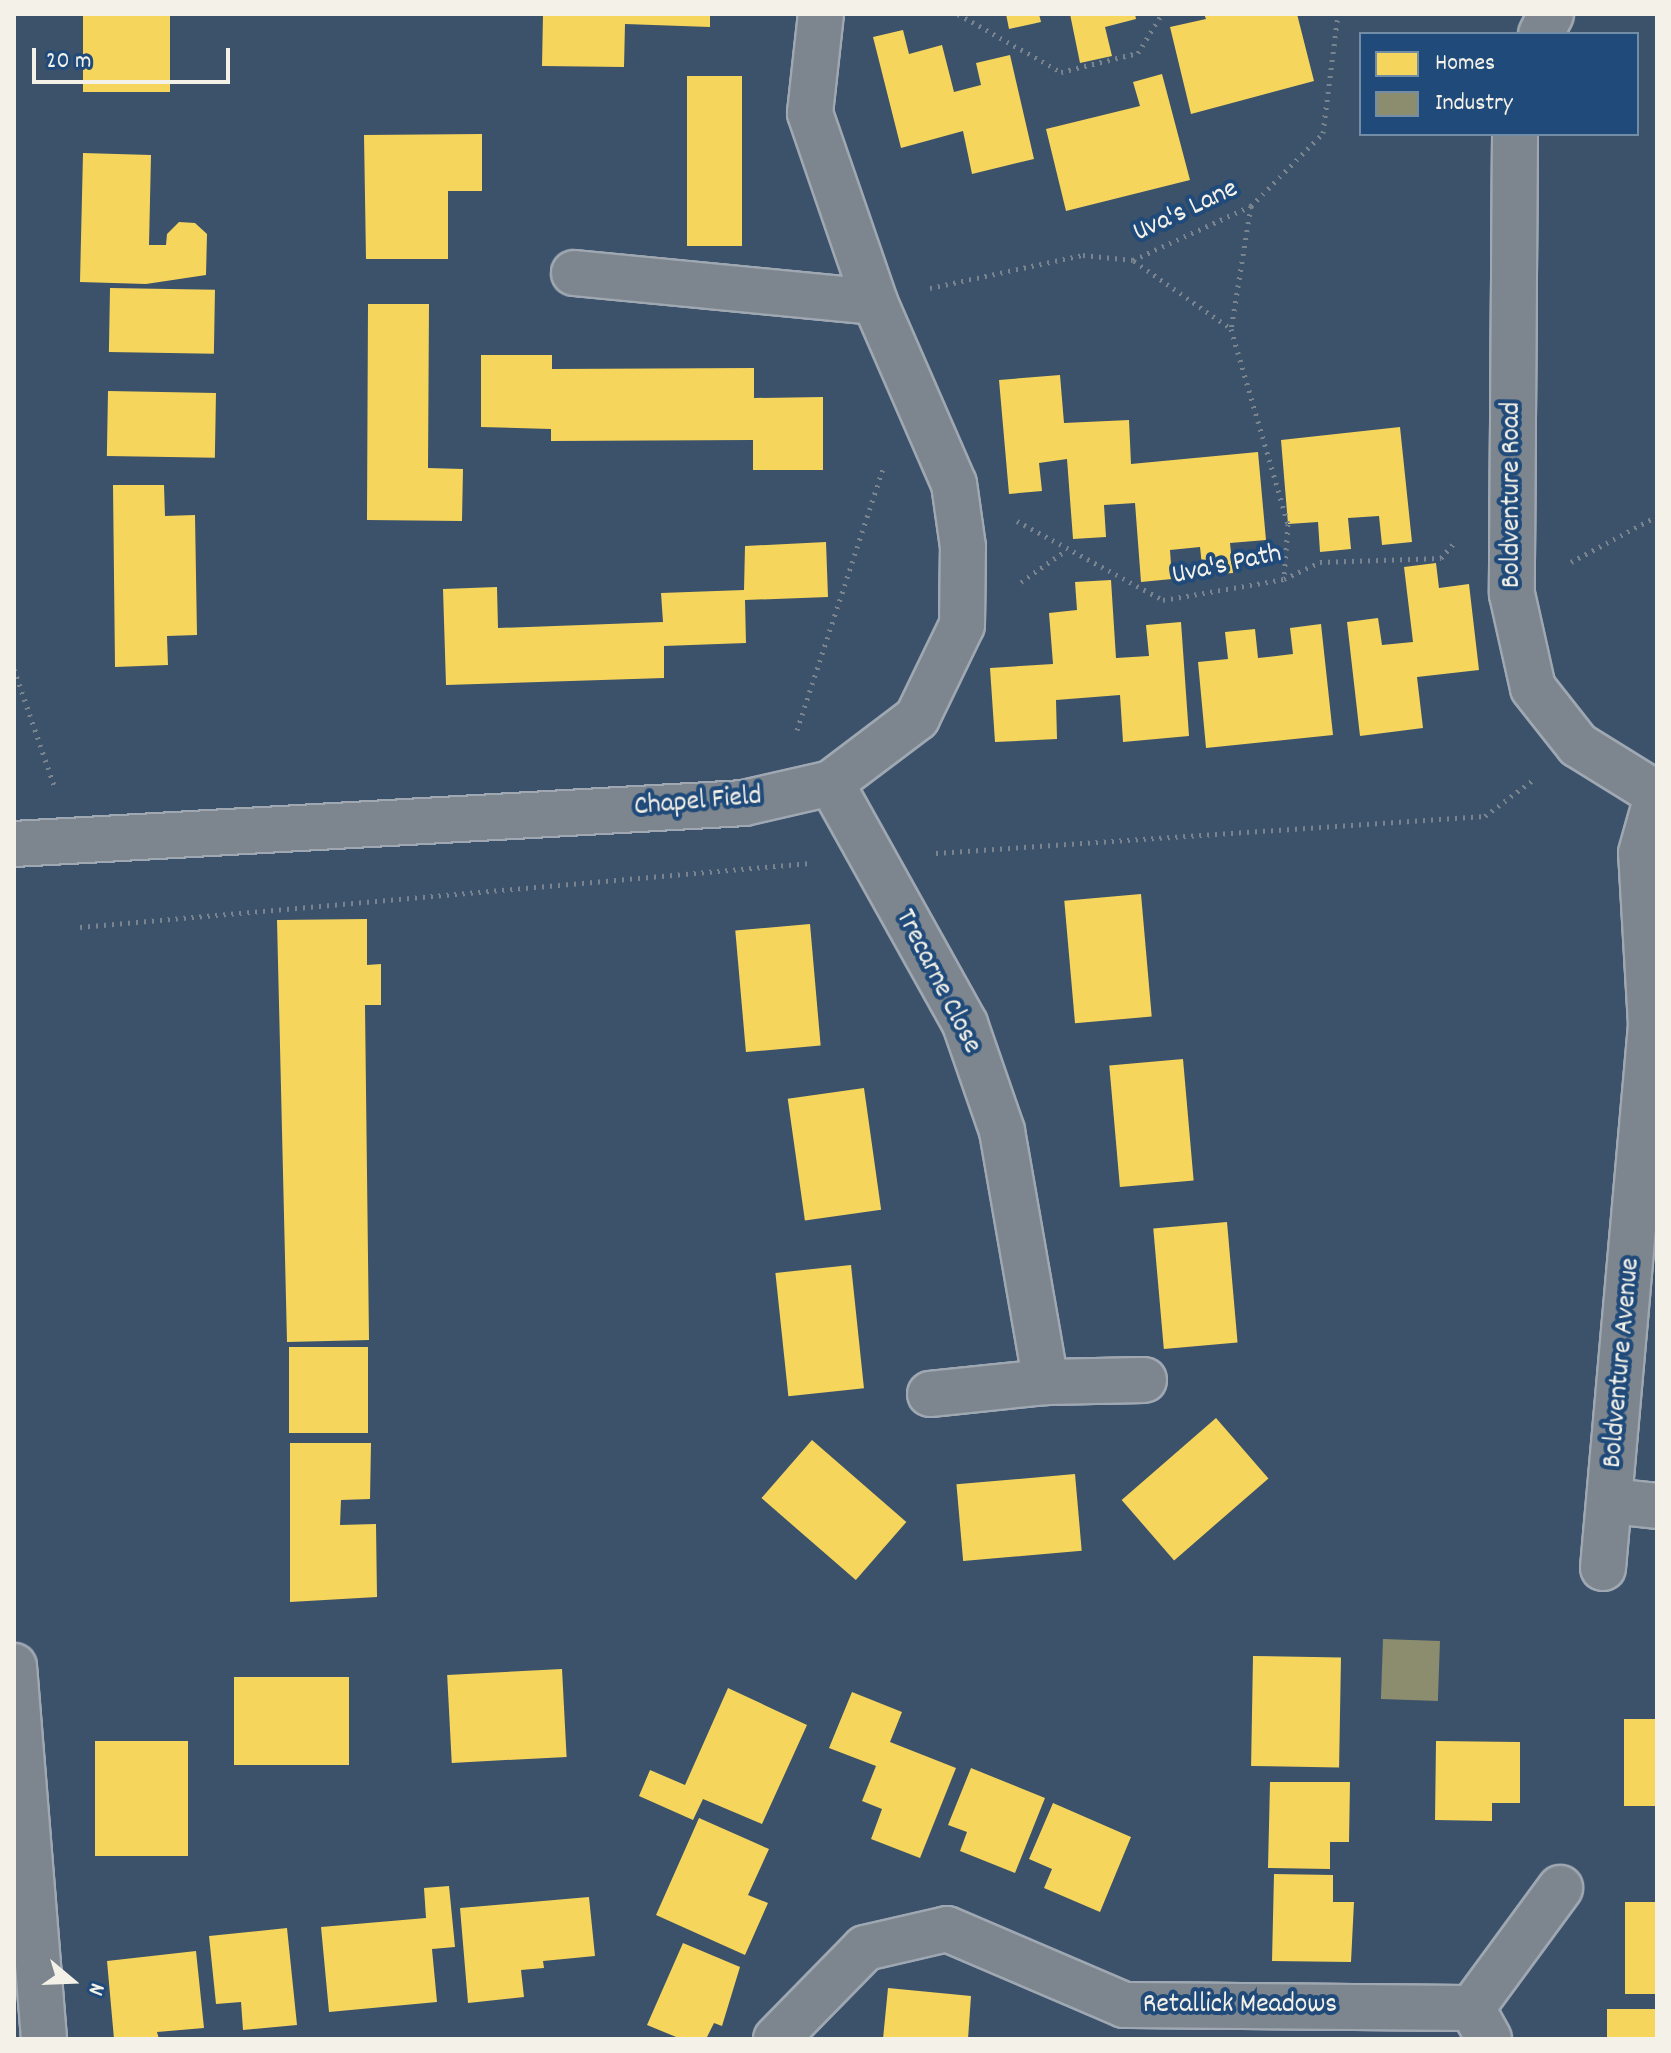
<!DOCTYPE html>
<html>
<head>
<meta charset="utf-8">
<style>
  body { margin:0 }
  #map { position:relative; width:1671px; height:2053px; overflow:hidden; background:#3c526a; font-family:Dekko,sans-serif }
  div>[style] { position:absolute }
  .homes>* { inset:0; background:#f6d55c; transform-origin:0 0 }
  .industry>* { inset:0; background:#8c8c6e; transform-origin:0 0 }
  .path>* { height:5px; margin-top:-2.5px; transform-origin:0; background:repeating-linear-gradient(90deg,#79848f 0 2px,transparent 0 8px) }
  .roads { filter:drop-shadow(2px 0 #9fa8b2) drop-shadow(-2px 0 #9fa8b2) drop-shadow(0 2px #9fa8b2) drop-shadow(0 -2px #9fa8b2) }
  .street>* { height:44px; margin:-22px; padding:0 22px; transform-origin:22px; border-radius:22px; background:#7d868e }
  .secondary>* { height:44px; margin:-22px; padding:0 22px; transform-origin:22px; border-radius:22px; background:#7d868e }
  span { translate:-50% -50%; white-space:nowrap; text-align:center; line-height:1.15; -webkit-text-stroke:8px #1f4a7a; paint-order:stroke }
  .street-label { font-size:28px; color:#f4f1e8 }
  .frame { position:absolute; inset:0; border:16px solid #f4f1e8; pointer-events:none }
  .legend { position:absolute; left:1359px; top:32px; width:280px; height:104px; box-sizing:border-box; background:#1f4a7a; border:2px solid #748da6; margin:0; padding:10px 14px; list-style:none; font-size:24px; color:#f4f1e8 }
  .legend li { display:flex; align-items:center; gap:16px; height:40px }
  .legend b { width:40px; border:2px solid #748da6 }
  .north { position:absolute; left:32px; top:1941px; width:80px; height:80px; -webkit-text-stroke:6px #1f4a7a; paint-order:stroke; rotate:109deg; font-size:22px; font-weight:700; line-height:32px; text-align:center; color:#f4f1e8 }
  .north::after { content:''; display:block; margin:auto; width:28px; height:36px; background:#f4f1e8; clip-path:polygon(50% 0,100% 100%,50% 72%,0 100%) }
  .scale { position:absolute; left:32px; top:48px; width:198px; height:36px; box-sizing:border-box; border:4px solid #f4f1e8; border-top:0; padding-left:10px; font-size:24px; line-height:28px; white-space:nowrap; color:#f4f1e8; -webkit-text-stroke:6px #1f4a7a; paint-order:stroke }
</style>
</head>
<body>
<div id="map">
  <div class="homes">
    <i style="left:83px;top:14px;width:87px;height:78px"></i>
    <i style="clip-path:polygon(543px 14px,710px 14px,710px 27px,625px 24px,624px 67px,542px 66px)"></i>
    <i style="clip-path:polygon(1006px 14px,1039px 14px,1041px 22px,1009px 29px)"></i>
    <i style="clip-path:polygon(1070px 14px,1135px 14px,1136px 19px,1105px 27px,1112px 56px,1080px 63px)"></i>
    <i style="clip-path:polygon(1204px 14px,1297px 14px,1314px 81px,1191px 114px,1170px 27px,1206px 19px)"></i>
    <i style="clip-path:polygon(903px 30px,909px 54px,942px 45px,954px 92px,981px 85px,976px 63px,1010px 55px,1034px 159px,972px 174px,963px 131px,901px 148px,873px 37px)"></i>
    <i style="clip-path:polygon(1162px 74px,1190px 180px,1066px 211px,1046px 129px,1140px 106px,1133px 82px)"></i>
    <i style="left:687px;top:76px;width:55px;height:170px"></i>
    <i style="clip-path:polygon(482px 134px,482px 191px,448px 191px,448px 259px,366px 259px,364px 135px)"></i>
    <i style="clip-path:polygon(83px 153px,151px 155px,149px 245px,166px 245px,167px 234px,179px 222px,195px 223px,207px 234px,206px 275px,146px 284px,80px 282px)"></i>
    <i style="left:110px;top:288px;width:105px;height:64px;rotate:1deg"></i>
    <i style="clip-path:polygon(368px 304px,429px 304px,428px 468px,463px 469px,462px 521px,367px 520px)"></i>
    <i style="clip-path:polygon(481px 355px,552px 355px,552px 369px,754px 368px,754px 398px,823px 397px,823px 470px,753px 470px,753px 440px,551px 441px,551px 429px,481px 427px)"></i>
    <i style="clip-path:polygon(1060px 375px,1064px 423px,1129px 420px,1131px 464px,1258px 452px,1266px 540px,1230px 543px,1233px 573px,1203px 575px,1200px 547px,1170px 550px,1172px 579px,1141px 582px,1135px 503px,1104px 505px,1106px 537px,1073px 539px,1067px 459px,1039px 463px,1042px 491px,1009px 494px,999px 380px)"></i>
    <i style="left:108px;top:391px;width:108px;height:65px;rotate:1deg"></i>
    <i style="clip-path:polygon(1400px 427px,1412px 542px,1382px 545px,1379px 516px,1348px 518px,1351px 549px,1320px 552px,1318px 522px,1288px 524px,1281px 440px)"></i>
    <i style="clip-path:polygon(113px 485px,164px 485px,165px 516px,195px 515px,197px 635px,167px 636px,168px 665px,115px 667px)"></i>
    <i style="clip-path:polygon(826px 542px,828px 597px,745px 600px,746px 643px,664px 646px,664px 678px,446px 685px,443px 589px,497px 587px,498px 628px,663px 622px,661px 593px,744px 590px,745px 546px)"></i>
    <i style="clip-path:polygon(1436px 563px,1439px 588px,1469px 584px,1479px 670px,1417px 677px,1423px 728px,1360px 736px,1347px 622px,1378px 618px,1382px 645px,1413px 642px,1404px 567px)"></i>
    <i style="clip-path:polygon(1111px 580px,1116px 658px,1149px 656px,1146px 625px,1181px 622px,1189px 736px,1123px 742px,1120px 695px,1056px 700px,1057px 739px,995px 742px,990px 668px,1053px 664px,1049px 613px,1077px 610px,1075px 582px)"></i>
    <i style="clip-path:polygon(1321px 624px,1333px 735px,1206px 748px,1198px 662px,1228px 659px,1225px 632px,1255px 629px,1258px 658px,1293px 654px,1290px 628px)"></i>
    <i style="left:1141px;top:894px;width:123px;height:77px;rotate:85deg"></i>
    <i style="clip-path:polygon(367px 919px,367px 965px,381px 964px,381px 1005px,365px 1005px,369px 1340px,287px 1342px,277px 920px)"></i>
    <i style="left:810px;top:924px;width:122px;height:75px;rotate:85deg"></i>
    <i style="left:1183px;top:1059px;width:122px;height:74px;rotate:85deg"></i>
    <i style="left:864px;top:1088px;width:123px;height:77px;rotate:82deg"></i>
    <i style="left:1227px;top:1222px;width:121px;height:74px;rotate:85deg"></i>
    <i style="left:851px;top:1265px;width:124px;height:76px;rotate:84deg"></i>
    <i style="left:289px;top:1347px;width:79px;height:86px"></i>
    <i style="left:1216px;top:1418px;width:80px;height:125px;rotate:49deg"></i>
    <i style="left:812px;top:1440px;width:125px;height:77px;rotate:41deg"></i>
    <i style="clip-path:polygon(290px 1443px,371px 1443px,370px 1499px,341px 1500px,340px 1525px,376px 1524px,377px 1597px,290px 1602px)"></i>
    <i style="left:1075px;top:1474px;width:77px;height:119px;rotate:85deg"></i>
    <i style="left:1253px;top:1656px;width:88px;height:110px;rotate:1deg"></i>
    <i style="left:562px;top:1669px;width:88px;height:115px;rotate:87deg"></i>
    <i style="left:234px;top:1677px;width:115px;height:88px"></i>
    <i style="clip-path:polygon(728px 1688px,807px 1725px,762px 1824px,703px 1799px,693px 1820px,639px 1796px,650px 1770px,685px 1785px)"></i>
    <i style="clip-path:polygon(852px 1692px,902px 1712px,890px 1742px,956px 1768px,920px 1858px,871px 1839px,882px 1809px,862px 1801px,876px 1766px,829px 1748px)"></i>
    <i style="left:1624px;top:1719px;width:33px;height:87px"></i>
    <i style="left:95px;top:1741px;width:93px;height:115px"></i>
    <i style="clip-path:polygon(1436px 1741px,1520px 1742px,1520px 1803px,1492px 1803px,1492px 1821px,1435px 1820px)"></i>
    <i style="clip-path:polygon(971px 1768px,1045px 1798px,1015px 1873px,960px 1851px,967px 1832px,948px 1825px)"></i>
    <i style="clip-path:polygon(1270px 1782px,1350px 1782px,1349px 1842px,1330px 1842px,1330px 1869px,1268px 1868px)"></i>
    <i style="clip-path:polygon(1053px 1803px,1131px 1837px,1100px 1912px,1044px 1888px,1052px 1869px,1029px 1859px)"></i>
    <i style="clip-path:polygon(699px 1818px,769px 1849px,748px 1895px,768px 1903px,745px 1955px,656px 1915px)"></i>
    <i style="clip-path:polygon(1274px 1874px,1333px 1875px,1333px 1902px,1354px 1902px,1351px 1962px,1272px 1961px)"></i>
    <i style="clip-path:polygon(449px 1886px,455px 1947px,432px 1949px,437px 2002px,329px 2012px,321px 1927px,426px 1918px,424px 1888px)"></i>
    <i style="clip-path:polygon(589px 1897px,595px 1956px,543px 1961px,544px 1968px,521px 1970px,524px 1997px,468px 2003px,460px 1908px)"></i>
    <i style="left:1657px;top:1902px;width:92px;height:32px;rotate:90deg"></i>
    <i style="clip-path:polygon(287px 1928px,297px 2025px,243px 2030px,241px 2002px,216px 2004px,209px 1936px)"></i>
    <i style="clip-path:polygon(683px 1943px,740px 1967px,722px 2026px,714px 2023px,706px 2039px,681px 2039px,647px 2025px)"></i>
    <i style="clip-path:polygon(196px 1951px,204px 2028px,157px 2032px,159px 2039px,114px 2039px,107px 1961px)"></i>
    <i style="clip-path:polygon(888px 1988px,971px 1996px,968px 2039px,883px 2039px)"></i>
    <i style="left:1657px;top:2009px;width:30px;height:50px;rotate:90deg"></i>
  </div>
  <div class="industry">
    <i style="left:1383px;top:1639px;width:57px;height:60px;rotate:2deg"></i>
  </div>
  <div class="path">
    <i style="left:958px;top:14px;width:118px;rotate:29.4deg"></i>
    <i style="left:1061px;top:72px;width:79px;rotate:-13.9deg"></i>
    <i style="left:1138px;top:53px;width:46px;rotate:-58.4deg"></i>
    <i style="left:1251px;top:206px;width:125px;rotate:99.2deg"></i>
    <i style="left:1231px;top:329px;width:203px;rotate:73.7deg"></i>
    <i style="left:1288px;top:524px;width:54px;rotate:94.2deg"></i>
    <i style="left:1134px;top:261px;width:117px;rotate:34.9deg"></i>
    <i style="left:930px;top:288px;width:157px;rotate:-12.2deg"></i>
    <i style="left:1083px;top:255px;width:50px;rotate:5.7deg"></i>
    <i style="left:1133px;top:260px;width:130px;rotate:-24.6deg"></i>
    <i style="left:1251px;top:206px;width:103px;rotate:-45.4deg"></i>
    <i style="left:1323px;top:133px;width:120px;rotate:-82.8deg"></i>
    <i style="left:1017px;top:521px;width:166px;rotate:28.4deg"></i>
    <i style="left:1163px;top:600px;width:123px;rotate:-9.8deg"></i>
    <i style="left:1284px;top:579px;width:40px;rotate:-25deg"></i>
    <i style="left:1320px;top:562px;width:121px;rotate:-1.9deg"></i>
    <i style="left:1441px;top:558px;width:20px;rotate:-49deg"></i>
    <i style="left:1571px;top:562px;width:98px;rotate:-28.1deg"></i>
    <i style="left:1021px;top:582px;width:54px;rotate:-35.2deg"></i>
    <i style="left:14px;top:669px;width:123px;rotate:71deg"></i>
    <i style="left:797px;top:730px;width:278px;rotate:-71.8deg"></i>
    <i style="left:936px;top:853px;width:550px;rotate:-3.86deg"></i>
    <i style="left:1485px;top:816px;width:60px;rotate:-36.9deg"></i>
    <i style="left:80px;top:927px;width:733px;rotate:-5.01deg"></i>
  </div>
  <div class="roads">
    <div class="street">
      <i style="left:1541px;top:34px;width:22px;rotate:-63deg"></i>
      <i style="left:1515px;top:134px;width:460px;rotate:90.4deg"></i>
      <i style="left:1512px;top:594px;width:96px;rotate:77.4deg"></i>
      <i style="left:1533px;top:688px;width:73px;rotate:51.7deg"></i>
      <i style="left:1578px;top:745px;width:93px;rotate:31.8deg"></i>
      <i style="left:574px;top:273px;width:302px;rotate:5.5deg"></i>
      <i style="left:831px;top:783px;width:276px;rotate:60.9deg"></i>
      <i style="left:965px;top:1024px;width:113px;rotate:70.9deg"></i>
      <i style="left:1002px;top:1131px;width:255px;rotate:80.1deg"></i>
      <i style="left:14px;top:844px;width:731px;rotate:-3.21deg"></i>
      <i style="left:744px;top:803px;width:89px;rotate:-12.9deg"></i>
      <i style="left:831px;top:783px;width:108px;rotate:-37.1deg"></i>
      <i style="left:917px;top:718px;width:103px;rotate:-64.2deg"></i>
      <i style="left:962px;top:625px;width:78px;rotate:-89.3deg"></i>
      <i style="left:963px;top:547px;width:64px;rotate:-98.1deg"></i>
      <i style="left:954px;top:484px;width:198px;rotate:-113.5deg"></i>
      <i style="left:875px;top:302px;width:200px;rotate:-109deg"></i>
      <i style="left:810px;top:113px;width:100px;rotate:-83.7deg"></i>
      <i style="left:930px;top:1394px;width:117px;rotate:-5.9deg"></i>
      <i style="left:1046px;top:1382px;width:98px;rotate:-1.2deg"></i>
      <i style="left:1611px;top:1501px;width:46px;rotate:6.2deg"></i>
      <i style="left:1603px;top:1568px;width:545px;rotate:-84.95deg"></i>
      <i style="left:1651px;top:1025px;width:172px;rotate:-93.3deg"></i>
      <i style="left:1641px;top:853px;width:59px;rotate:-74.3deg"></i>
      <i style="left:1472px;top:2008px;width:149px;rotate:-53.7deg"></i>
      <i style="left:776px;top:2039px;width:127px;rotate:-45.6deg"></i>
      <i style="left:865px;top:1948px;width:84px;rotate:-13deg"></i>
      <i style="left:947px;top:1929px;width:193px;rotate:23.2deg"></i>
      <i style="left:1124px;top:2005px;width:348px;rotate:0.5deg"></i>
      <i style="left:1472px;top:2008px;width:35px;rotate:61deg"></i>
    </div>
    <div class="secondary">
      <i style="left:14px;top:1666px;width:374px;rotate:85.4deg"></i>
    </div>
  </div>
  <div class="street-label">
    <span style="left:1186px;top:212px;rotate:-25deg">Uva's Lane</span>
    <span style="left:1513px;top:495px;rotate:-90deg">Boldventure Road</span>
    <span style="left:1227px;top:566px;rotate:-12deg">Uva's Path</span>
    <span style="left:698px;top:803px;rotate:-5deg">Chapel Field</span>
    <span style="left:937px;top:982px;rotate:63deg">Trecarne Close</span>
    <span style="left:1623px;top:1363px;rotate:-85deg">Boldventure Avenue</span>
    <span style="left:1240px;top:2006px">Retallick Meadows</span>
  </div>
  <div class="frame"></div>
  <ul class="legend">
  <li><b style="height:22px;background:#f6d55c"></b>Homes</li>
  <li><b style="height:22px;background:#8c8c6e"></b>Industry</li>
  </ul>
  <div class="north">N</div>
  <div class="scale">20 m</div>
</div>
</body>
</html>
